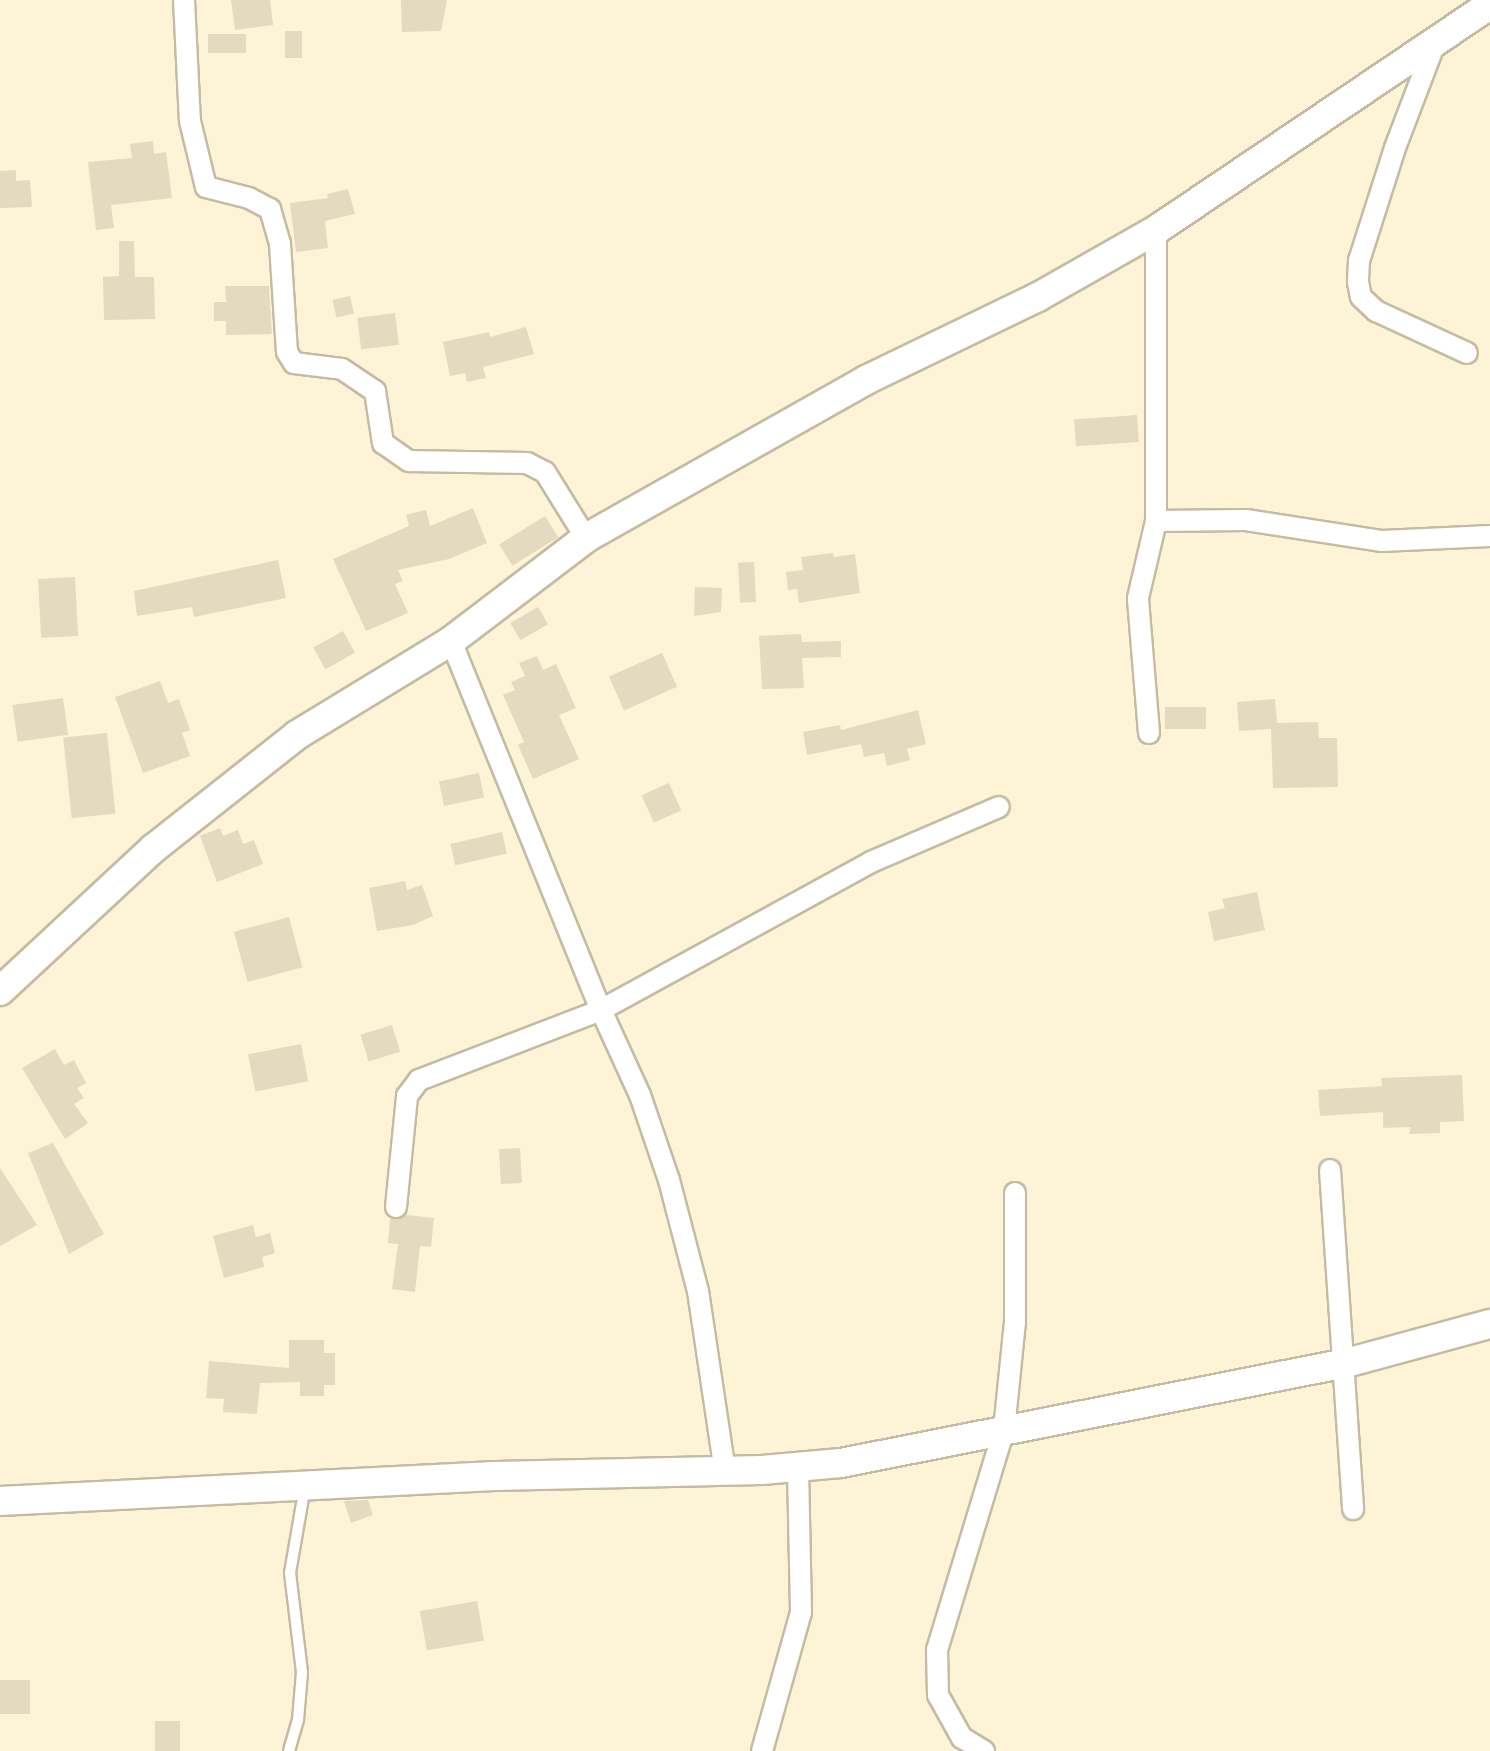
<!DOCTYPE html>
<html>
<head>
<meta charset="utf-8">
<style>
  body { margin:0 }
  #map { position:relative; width:1490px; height:1751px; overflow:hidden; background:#fdf4d8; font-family:Lora,serif }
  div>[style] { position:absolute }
  .building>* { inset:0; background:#e3dabf; transform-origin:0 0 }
  .roads { filter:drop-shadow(2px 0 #c4bba1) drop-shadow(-2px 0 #c4bba1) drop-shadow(0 2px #c4bba1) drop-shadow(0 -2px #c4bba1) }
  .lane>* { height:10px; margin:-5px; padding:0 5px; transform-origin:5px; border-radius:5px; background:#fff }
  .street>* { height:20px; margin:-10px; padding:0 10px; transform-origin:10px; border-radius:10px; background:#fff }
  .secondary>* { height:28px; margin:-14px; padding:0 14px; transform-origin:14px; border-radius:14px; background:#fff }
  span { translate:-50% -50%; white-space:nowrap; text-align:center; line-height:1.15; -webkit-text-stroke:10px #fff; paint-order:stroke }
</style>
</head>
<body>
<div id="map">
  <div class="building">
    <i style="clip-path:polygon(231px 0,270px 0,273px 25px,235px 30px)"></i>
    <i style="clip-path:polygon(401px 0,447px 0,441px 31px,402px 32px)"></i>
    <i style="left:285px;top:31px;width:17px;height:27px"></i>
    <i style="left:208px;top:34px;width:38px;height:19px"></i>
    <i style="clip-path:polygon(153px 141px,154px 154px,166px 152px,172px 198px,111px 205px,114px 228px,96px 230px,88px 162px,132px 158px,130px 144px)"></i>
    <i style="clip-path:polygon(16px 170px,16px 181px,30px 180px,32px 207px,0 208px,0 171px)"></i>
    <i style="clip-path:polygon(348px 189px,355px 214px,325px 221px,328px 248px,296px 252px,290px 203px,328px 198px,327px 194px)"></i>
    <i style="clip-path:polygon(119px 241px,134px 241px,135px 277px,154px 277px,155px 319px,104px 320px,103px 277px,119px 276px)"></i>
    <i style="clip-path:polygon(225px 286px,269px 286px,272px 334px,226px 335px,226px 321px,214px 321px,214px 302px,226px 302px)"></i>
    <i style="left:350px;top:296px;width:18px;height:18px;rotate:77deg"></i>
    <i style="left:395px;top:313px;width:32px;height:38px;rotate:83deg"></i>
    <i style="clip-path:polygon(526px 327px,534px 354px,483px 367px,486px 378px,467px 382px,465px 373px,450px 376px,443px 342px,489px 332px,490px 337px)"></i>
    <i style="left:1137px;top:415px;width:27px;height:63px;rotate:86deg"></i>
    <i style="clip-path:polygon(473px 508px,487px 543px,449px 559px,398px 570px,403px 581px,395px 584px,408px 613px,366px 631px,333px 559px,409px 526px,406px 515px,426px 510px,430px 526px)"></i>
    <i style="left:545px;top:516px;width:25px;height:54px;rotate:58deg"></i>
    <i style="clip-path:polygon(833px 553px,834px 557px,855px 554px,860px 593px,799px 603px,797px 589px,788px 590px,786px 572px,803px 570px,801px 557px)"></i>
    <i style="clip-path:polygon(278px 560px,286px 598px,194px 617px,192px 607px,137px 616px,134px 591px)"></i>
    <i style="left:754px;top:562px;width:40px;height:16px;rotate:87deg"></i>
    <i style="left:75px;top:577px;width:59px;height:37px;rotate:87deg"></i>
    <i style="clip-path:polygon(695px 587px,722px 588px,721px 612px,694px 616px)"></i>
    <i style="left:538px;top:607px;width:20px;height:32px;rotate:60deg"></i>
    <i style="left:343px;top:631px;width:25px;height:34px;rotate:61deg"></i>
    <i style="clip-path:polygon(801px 634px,802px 642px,841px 641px,841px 657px,802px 658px,804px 688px,762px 689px,759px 636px)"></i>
    <i style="left:662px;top:653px;width:37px;height:58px;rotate:66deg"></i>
    <i style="clip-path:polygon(537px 656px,543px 670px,556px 664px,576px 708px,559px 715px,579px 759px,533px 779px,518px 745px,524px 742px,503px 695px,515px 690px,511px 682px,525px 676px,519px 663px)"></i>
    <i style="clip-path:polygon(160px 681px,168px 703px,179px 699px,190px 730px,182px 733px,190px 756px,143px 773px,115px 697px)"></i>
    <i style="left:63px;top:698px;width:37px;height:51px;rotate:82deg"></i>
    <i style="clip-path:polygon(1275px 699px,1277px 723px,1318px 722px,1319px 738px,1337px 738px,1338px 787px,1273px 788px,1271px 729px,1239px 731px,1237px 702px)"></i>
    <i style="left:1206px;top:707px;width:22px;height:41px;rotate:90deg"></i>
    <i style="clip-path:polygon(918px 710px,926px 744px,907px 749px,910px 760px,887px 766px,884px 753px,864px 757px,861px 744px,807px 755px,803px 732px,840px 725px,841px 730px)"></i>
    <i style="left:107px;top:733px;width:81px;height:44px;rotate:84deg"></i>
    <i style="left:479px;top:773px;width:25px;height:41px;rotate:78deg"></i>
    <i style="left:669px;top:783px;width:30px;height:30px;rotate:66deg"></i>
    <i style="clip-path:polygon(220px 828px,223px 836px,238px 830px,243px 844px,254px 840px,263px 864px,217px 882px,200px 836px)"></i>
    <i style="left:502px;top:832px;width:22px;height:53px;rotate:77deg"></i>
    <i style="clip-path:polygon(405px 881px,407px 890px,422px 885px,433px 916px,413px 925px,377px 931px,369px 888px)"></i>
    <i style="clip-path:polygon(1257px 892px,1265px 930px,1214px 941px,1208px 912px,1225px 908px,1222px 899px)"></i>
    <i style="left:289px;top:917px;width:52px;height:57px;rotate:75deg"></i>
    <i style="left:392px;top:1025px;width:28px;height:33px;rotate:73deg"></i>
    <i style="left:301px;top:1044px;width:38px;height:54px;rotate:79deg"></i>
    <i style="clip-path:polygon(55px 1049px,64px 1065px,74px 1060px,86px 1083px,77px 1088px,84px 1098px,74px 1104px,88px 1123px,65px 1139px,22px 1068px)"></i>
    <i style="clip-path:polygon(1462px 1075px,1464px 1121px,1440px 1122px,1440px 1133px,1409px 1134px,1411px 1127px,1383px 1128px,1383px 1112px,1320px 1116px,1318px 1090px,1382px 1086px,1381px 1078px)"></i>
    <i style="clip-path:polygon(53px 1143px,104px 1234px,69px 1254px,28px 1153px)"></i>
    <i style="left:520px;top:1148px;width:35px;height:21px;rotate:87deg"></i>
    <i style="clip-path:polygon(0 1168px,37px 1225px,0 1246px)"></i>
    <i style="clip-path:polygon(407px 1215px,434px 1218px,431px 1247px,420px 1246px,415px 1292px,392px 1289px,398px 1244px,388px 1243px,390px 1219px)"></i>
    <i style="clip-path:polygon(253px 1225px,256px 1237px,270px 1233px,275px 1253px,262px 1257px,264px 1267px,224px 1278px,213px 1236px)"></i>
    <i style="clip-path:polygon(289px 1340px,324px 1340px,324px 1353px,335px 1353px,335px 1385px,324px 1385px,324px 1396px,300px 1396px,300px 1382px,260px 1383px,257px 1414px,223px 1412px,224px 1399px,206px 1398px,209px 1361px,289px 1368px)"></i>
    <i style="clip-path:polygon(368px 1500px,373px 1515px,351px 1523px,344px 1501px)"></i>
    <i style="left:477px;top:1601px;width:40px;height:58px;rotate:80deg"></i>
    <i style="left:0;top:1680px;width:30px;height:34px"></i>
    <i style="left:155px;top:1721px;width:25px;height:30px"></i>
  </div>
  <div class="roads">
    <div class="lane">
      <i style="left:289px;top:1751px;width:32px;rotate:-74deg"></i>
      <i style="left:298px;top:1720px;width:48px;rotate:-85.2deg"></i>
      <i style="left:302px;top:1672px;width:100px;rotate:-96.9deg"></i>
      <i style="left:290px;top:1573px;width:88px;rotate:-80.2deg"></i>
    </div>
    <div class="street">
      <i style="left:184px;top:0;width:121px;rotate:87.2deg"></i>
      <i style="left:190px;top:121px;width:68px;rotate:76.4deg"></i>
      <i style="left:206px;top:187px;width:44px;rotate:14.3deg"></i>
      <i style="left:249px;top:198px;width:24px;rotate:28deg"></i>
      <i style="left:270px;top:209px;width:36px;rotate:74deg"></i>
      <i style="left:280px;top:244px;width:108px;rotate:86.3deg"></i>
      <i style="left:287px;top:352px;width:13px;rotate:58deg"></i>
      <i style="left:294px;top:363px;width:48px;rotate:7.1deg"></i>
      <i style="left:342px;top:369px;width:40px;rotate:34deg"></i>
      <i style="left:375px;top:391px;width:53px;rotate:81.3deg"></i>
      <i style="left:383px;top:443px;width:32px;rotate:35deg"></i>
      <i style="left:409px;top:461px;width:118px;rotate:1deg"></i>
      <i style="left:527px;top:463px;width:20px;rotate:27deg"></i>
      <i style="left:545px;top:472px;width:78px;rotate:58.2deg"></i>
      <i style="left:1435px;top:43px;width:112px;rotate:110.9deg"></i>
      <i style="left:1395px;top:148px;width:119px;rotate:107.7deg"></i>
      <i style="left:1359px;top:261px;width:21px;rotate:93deg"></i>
      <i style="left:1358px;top:282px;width:15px;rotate:79deg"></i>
      <i style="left:1361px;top:297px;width:21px;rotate:43deg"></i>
      <i style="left:1376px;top:311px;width:100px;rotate:24.8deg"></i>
      <i style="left:1156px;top:521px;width:90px;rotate:-0.6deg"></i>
      <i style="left:1246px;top:520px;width:138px;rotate:8.8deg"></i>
      <i style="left:1382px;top:541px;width:108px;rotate:-2.7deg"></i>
      <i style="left:451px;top:641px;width:398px;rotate:67.9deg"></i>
      <i style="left:601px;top:1010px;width:94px;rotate:65.4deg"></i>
      <i style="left:640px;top:1095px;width:90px;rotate:71.2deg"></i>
      <i style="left:669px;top:1180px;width:115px;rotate:75.4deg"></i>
      <i style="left:698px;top:1291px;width:183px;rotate:81.5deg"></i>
      <i style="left:1149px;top:733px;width:135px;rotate:-94.7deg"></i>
      <i style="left:1138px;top:598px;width:79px;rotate:-76.8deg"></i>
      <i style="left:1156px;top:521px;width:291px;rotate:-90deg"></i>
      <i style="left:1330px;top:1170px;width:340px;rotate:86.1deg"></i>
      <i style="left:396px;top:1207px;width:112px;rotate:-84.3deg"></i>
      <i style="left:407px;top:1096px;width:20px;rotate:-53deg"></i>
      <i style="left:419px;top:1080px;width:195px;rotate:-21deg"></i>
      <i style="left:601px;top:1010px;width:308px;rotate:-28.7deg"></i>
      <i style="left:871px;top:862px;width:139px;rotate:-23.3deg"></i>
      <i style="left:762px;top:1751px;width:144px;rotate:-74.3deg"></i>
      <i style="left:801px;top:1612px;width:145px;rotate:-91.2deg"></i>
      <i style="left:984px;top:1751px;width:26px;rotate:-149deg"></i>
      <i style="left:962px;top:1738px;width:49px;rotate:-119.2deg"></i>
      <i style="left:938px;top:1695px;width:45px;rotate:-91.3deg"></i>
      <i style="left:937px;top:1650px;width:230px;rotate:-73.1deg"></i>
      <i style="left:1004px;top:1430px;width:109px;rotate:-84.2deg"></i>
      <i style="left:1015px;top:1322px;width:129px;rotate:-90deg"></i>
    </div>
    <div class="secondary">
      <i style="left:0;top:991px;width:210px;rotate:-42.9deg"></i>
      <i style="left:154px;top:848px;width:182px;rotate:-38.3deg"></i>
      <i style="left:297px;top:735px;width:180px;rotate:-31.4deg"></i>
      <i style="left:451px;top:641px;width:170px;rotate:-37.3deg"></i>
      <i style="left:586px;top:538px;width:322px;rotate:-29.4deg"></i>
      <i style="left:866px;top:380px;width:191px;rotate:-25.8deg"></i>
      <i style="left:1038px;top:297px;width:136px;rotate:-29.6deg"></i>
      <i style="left:1156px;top:230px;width:403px;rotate:-34deg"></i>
      <i style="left:0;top:1501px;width:495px;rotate:-2.9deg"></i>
      <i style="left:494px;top:1476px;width:268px;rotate:-1.3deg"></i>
      <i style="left:762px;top:1470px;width:79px;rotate:-5.1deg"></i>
      <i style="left:841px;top:1463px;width:515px;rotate:-11.2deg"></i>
      <i style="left:1346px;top:1363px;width:149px;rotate:-15.2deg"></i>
    </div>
  </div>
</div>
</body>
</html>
